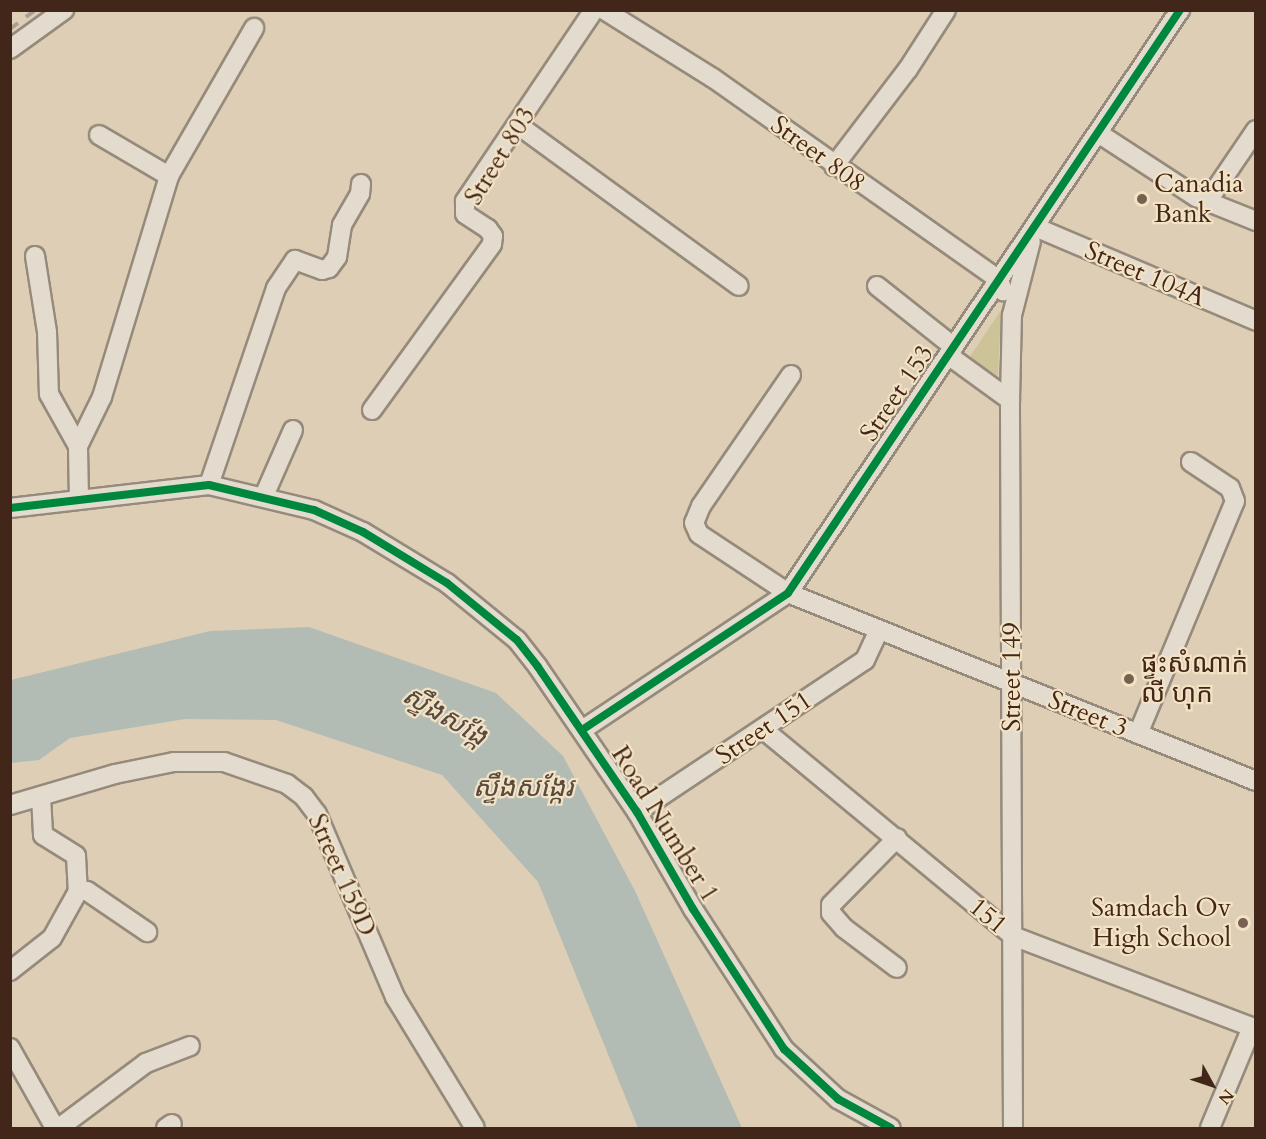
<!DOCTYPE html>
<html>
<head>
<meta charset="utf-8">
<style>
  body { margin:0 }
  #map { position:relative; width:1266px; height:1139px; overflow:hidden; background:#ddceb5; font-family:Cardo,"Noto Sans Khmer",serif }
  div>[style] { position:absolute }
  .green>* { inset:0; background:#cdc398 }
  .water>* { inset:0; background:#b2bcb4 }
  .roads { filter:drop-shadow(2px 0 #968a7b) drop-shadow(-2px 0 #968a7b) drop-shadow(0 2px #968a7b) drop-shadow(0 -2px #968a7b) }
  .minor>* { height:18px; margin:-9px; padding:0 9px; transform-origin:9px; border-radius:9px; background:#e3dcce }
  .rail>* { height:4px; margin-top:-2px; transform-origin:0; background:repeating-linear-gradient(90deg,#a79e94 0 10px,transparent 0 20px) }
  .cycleway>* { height:8px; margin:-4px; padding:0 4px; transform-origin:4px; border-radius:4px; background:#00873e }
  .dots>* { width:16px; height:16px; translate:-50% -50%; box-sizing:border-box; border:3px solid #f3e2c4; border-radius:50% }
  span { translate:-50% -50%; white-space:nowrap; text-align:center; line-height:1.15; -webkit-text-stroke:4.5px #f3e2c4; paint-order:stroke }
  .street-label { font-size:26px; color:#412619 }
  .poi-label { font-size:26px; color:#412619 }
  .left { translate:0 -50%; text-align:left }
  .right { translate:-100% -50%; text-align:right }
  .water-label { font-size:27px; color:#594a40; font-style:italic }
  .frame { position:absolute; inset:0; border:12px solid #412619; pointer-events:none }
  .north { position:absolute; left:1182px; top:1055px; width:60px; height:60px; -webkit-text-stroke:4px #f3e2c4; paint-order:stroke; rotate:130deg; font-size:16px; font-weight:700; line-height:24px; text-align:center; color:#412619 }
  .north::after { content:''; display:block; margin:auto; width:21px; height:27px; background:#412619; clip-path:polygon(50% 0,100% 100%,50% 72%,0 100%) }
</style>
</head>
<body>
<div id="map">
  <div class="green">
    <i style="clip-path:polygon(1001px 310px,998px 376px,969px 358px)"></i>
  </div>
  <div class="water">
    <i style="clip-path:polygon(309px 627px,496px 693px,563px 756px,635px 891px,742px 1128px,638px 1128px,538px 882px,442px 775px,276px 720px,185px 719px,70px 738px,39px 760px,11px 763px,11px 680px,210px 631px)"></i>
  </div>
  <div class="roads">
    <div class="minor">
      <i style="left:604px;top:10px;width:128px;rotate:32deg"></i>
      <i style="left:713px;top:78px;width:350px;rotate:35.2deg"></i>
      <i style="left:999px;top:280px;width:12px;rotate:70deg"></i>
      <i style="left:10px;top:49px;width:67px;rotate:-35.8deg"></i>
      <i style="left:518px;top:125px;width:273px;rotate:36.1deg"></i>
      <i style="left:1098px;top:133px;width:117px;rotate:33.1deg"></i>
      <i style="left:1196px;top:197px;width:65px;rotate:21.8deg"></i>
      <i style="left:99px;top:135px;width:81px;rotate:30.4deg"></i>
      <i style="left:834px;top:166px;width:122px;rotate:-52.7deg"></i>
      <i style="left:908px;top:69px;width:70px;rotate:-57.2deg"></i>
      <i style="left:1207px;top:202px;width:87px;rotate:-55.8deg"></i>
      <i style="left:1035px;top:227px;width:240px;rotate:23deg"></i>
      <i style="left:35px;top:256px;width:77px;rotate:81deg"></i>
      <i style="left:47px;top:332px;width:62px;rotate:88.2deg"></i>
      <i style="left:49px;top:394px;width:60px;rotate:60.9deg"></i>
      <i style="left:877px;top:286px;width:98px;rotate:38.4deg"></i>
      <i style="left:948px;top:355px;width:77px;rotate:36deg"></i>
      <i style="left:791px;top:375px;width:159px;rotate:124.5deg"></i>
      <i style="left:701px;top:506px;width:18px;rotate:112deg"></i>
      <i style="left:694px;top:523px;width:12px;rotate:66deg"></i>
      <i style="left:699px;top:534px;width:107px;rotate:33.5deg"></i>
      <i style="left:788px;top:593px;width:504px;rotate:21.89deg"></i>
      <i style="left:372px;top:410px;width:205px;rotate:-54.1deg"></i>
      <i style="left:492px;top:244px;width:8px;rotate:-83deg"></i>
      <i style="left:493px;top:236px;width:9px;rotate:-126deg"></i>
      <i style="left:488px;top:229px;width:27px;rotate:-147deg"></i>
      <i style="left:465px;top:214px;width:13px;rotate:-90deg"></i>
      <i style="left:465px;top:201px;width:230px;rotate:-56deg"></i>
      <i style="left:209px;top:485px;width:208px;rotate:-71.2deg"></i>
      <i style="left:276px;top:288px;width:34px;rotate:-56deg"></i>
      <i style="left:295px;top:260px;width:29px;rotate:20deg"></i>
      <i style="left:322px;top:270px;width:7px;rotate:-16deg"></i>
      <i style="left:329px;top:268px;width:14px;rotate:-54deg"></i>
      <i style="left:337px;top:257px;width:32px;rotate:-81deg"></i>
      <i style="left:342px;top:225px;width:36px;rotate:-60deg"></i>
      <i style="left:360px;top:194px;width:10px;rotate:-84deg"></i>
      <i style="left:264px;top:496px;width:72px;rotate:-66.3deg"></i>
      <i style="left:79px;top:500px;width:54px;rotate:-91.1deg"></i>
      <i style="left:78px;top:446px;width:55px;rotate:-63.9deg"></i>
      <i style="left:102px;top:397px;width:231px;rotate:-73.1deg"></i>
      <i style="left:169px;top:176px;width:171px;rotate:-60.1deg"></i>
      <i style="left:10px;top:508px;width:200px;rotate:-6.6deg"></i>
      <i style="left:209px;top:485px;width:108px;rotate:13.4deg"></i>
      <i style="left:314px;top:510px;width:54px;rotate:24.2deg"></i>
      <i style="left:363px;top:532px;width:98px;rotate:31.3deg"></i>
      <i style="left:447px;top:583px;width:90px;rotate:39.2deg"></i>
      <i style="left:517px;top:640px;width:34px;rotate:52deg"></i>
      <i style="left:538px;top:667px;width:176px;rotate:55.7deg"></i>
      <i style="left:637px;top:812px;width:112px;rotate:60deg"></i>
      <i style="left:693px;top:909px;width:167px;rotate:57deg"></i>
      <i style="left:784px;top:1049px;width:74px;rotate:42.8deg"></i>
      <i style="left:838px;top:1099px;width:60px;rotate:28.7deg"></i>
      <i style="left:582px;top:730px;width:247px;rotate:-33.6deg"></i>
      <i style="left:788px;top:593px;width:703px;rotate:-56.08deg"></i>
      <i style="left:764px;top:730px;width:323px;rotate:39.6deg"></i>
      <i style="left:1013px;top:936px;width:260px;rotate:20.9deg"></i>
      <i style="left:1138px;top:734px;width:252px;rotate:-67.4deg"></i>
      <i style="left:1235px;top:501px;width:14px;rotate:-111deg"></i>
      <i style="left:1230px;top:488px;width:47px;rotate:-146.3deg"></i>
      <i style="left:41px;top:796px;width:39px;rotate:87deg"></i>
      <i style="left:43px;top:835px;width:39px;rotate:32deg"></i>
      <i style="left:76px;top:856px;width:35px;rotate:87deg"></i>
      <i style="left:10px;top:805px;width:109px;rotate:-16.4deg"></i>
      <i style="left:115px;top:774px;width:60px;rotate:-11.5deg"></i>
      <i style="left:174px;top:762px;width:50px"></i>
      <i style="left:224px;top:762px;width:67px;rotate:19.2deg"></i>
      <i style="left:287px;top:784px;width:21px;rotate:37deg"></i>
      <i style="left:304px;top:797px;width:21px;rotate:53deg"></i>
      <i style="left:317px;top:814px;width:199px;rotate:66.9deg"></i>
      <i style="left:395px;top:997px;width:153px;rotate:58.6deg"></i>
      <i style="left:637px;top:812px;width:274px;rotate:-33.7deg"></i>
      <i style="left:865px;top:660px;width:31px;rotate:-65deg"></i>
      <i style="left:897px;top:838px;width:94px;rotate:134.6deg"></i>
      <i style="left:831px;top:905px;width:8px;rotate:90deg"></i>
      <i style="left:831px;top:913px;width:20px;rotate:49deg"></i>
      <i style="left:844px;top:928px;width:66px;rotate:37deg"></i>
      <i style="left:10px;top:971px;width:53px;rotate:-38.2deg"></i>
      <i style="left:52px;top:938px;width:54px;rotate:-61deg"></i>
      <i style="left:78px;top:891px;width:9px"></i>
      <i style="left:87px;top:891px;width:73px;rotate:34.3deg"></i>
      <i style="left:10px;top:1048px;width:92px;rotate:60.6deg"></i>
      <i style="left:59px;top:1128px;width:109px;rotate:-36.8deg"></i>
      <i style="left:146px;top:1063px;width:47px;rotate:-21.1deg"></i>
      <i style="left:166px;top:1128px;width:7px;rotate:-34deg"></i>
      <i style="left:1013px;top:1128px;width:728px;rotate:-90.24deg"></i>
      <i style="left:1010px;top:400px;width:85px;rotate:-88.7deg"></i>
      <i style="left:1012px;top:315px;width:76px;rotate:-75.6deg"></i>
      <i style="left:1210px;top:1128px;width:109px;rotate:-67.4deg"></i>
    </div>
  </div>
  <div class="rail">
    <i style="left:10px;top:29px;width:31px;rotate:-37deg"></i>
  </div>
  <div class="cycleway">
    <i style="left:10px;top:508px;width:200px;rotate:-6.6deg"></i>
    <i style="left:209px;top:485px;width:108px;rotate:13.4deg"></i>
    <i style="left:314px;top:510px;width:54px;rotate:24.2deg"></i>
    <i style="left:363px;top:532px;width:98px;rotate:31.3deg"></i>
    <i style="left:447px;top:583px;width:90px;rotate:39.2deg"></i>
    <i style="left:517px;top:640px;width:34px;rotate:52deg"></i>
    <i style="left:538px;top:667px;width:176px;rotate:55.7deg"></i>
    <i style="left:637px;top:812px;width:112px;rotate:60deg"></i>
    <i style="left:693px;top:909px;width:167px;rotate:57deg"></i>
    <i style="left:784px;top:1049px;width:74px;rotate:42.8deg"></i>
    <i style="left:838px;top:1099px;width:60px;rotate:28.7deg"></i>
    <i style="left:582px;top:730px;width:247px;rotate:-33.6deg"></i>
    <i style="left:788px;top:593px;width:703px;rotate:-56.08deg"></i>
  </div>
  <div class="dots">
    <i style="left:1142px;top:199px;background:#786150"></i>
    <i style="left:1129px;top:679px;background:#786150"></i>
    <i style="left:1243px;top:923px;background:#786150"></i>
  </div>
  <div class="street-label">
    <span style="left:818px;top:154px;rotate:36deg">Street 808</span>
    <span style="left:500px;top:156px;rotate:-58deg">Street 803</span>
    <span style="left:1145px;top:274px;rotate:23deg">Street 104A</span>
    <span style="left:897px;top:393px;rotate:-56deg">Street 153</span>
    <span style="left:1012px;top:677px;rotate:-90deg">Street 149</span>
    <span style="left:1088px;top:714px;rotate:22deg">Street 3</span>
    <span style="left:764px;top:728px;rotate:-34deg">Street 151</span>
    <span style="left:665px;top:824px;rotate:58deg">Road Number 1</span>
    <span style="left:342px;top:875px;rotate:66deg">Street 159D</span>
    <span style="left:988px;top:916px;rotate:40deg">151</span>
  </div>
  <div class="poi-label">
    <span class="left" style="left:1154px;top:199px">Canadia<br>Bank</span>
    <span class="left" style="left:1141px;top:679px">ផ្ទះសំណាក់<br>លី ហុក</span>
    <span class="right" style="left:1231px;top:923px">Samdach Ov<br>High School</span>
  </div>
  <div class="water-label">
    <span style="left:445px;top:716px;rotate:30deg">ស្ទឹងសង្កែ</span>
    <span style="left:523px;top:788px">ស្ទឹងសង្កែរ</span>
  </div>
  <div class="frame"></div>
  <div class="north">N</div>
</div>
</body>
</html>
